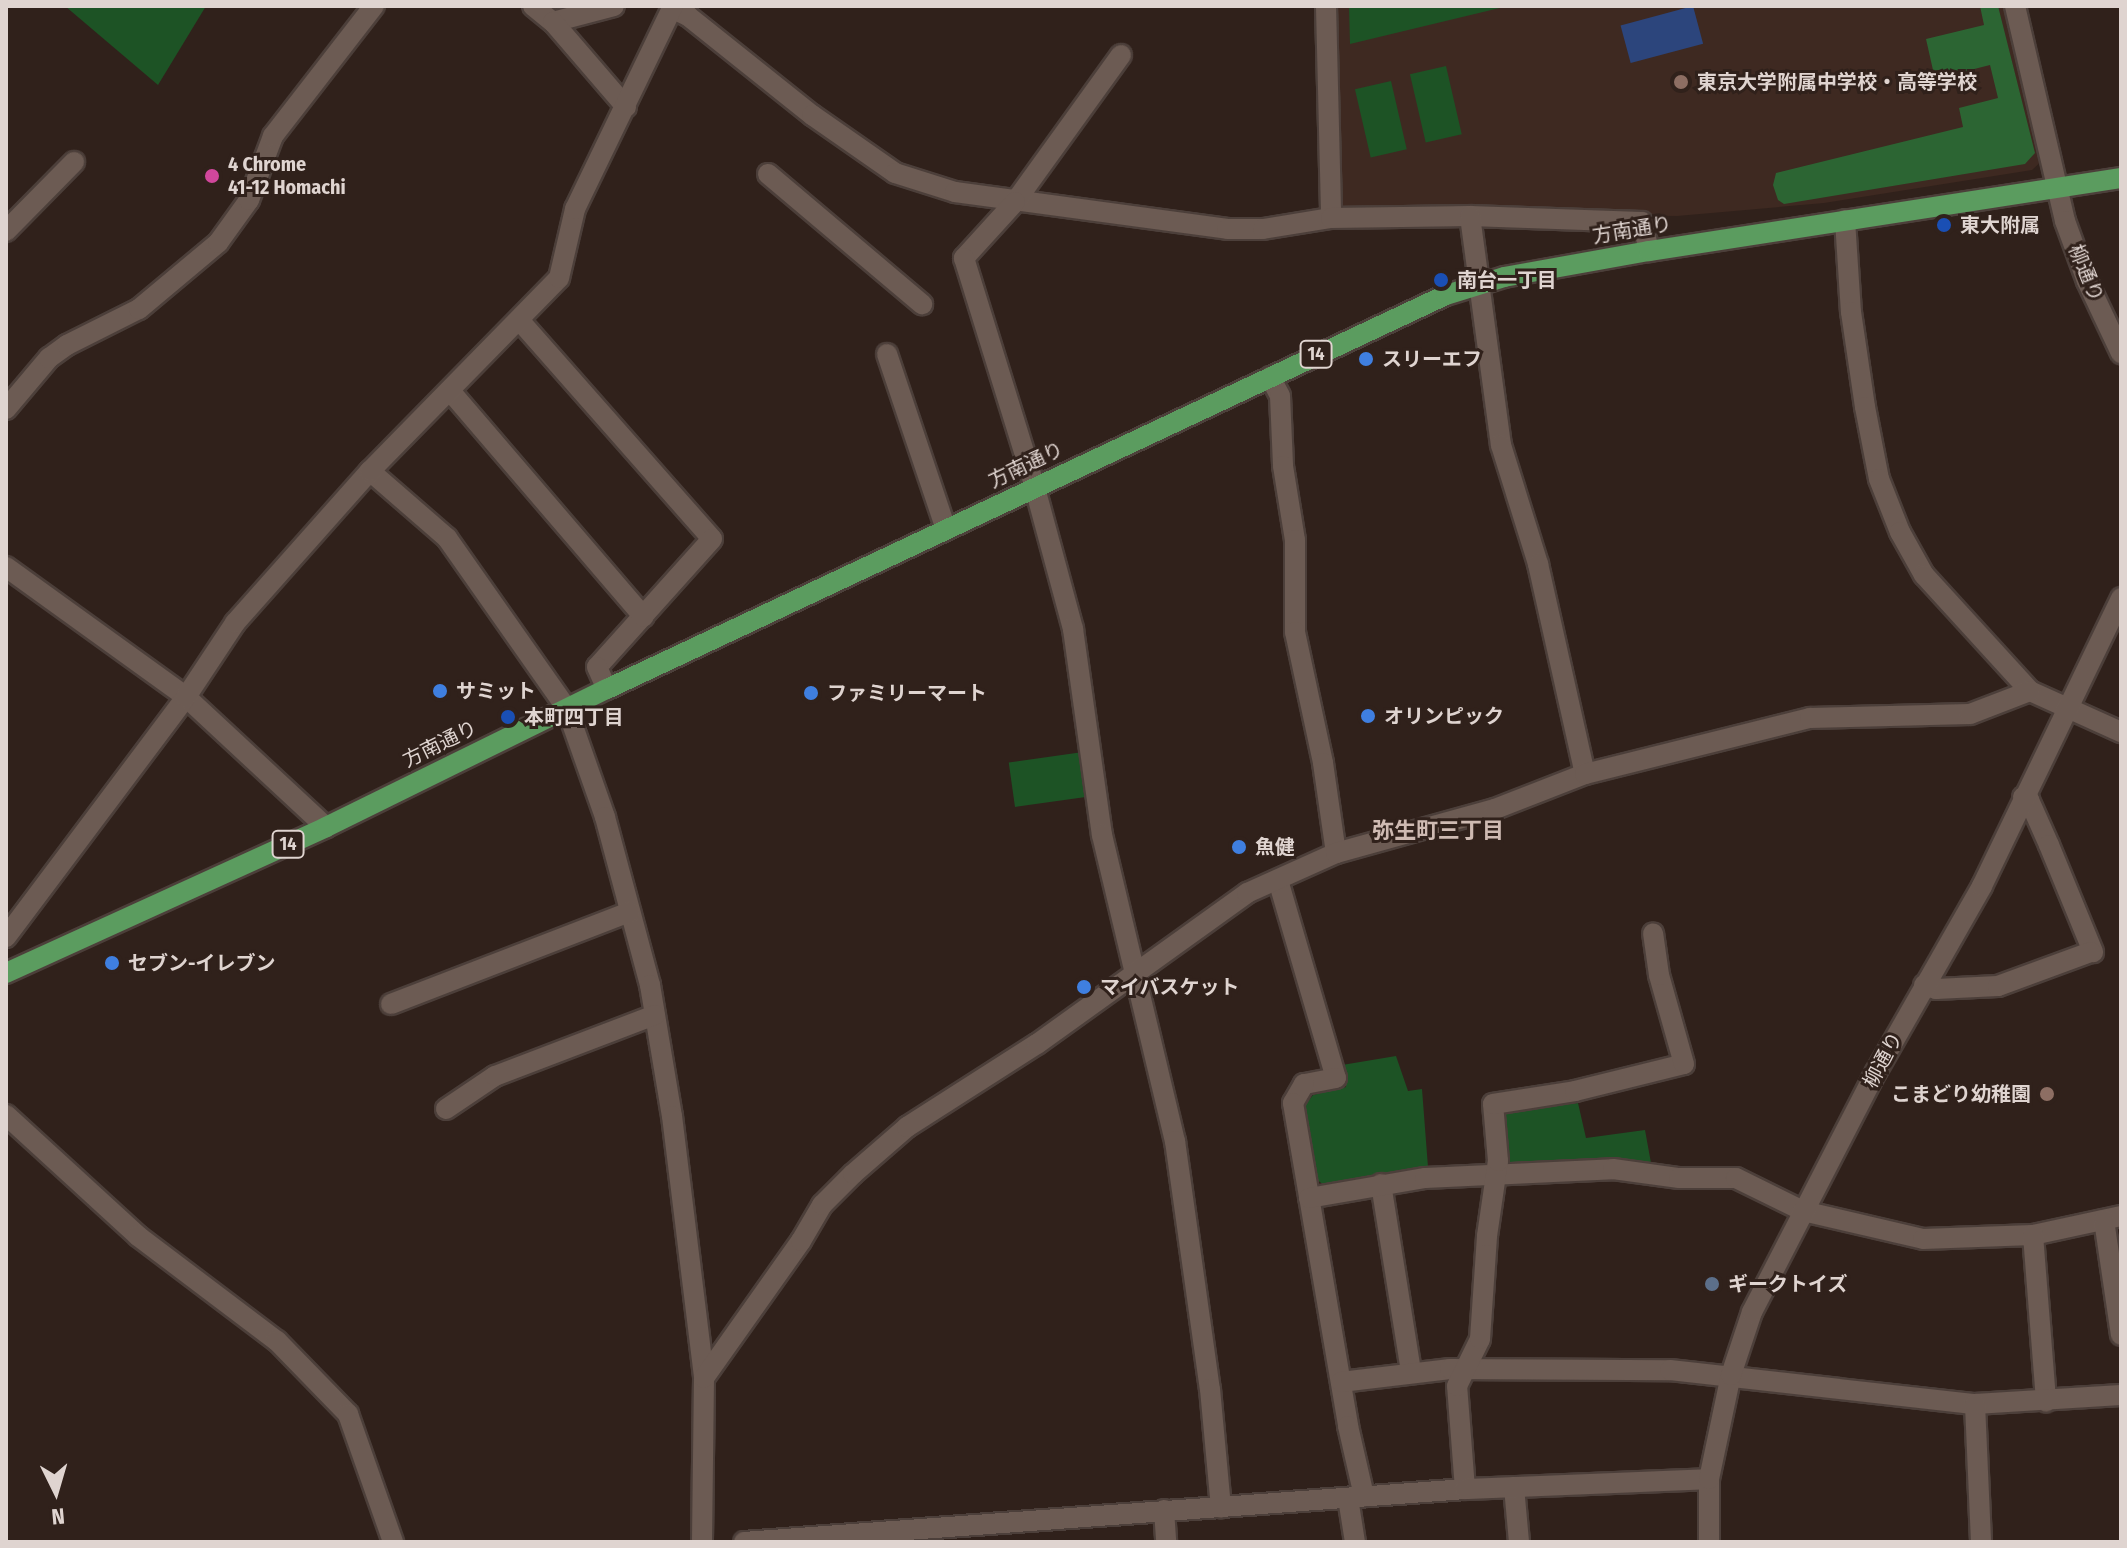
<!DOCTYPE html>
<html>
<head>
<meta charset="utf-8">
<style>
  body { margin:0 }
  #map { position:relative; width:2127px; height:1548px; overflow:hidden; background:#30211b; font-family:"Fira Sans Condensed","Noto Sans JP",sans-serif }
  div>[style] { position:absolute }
  .built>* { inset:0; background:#3e2921 }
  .green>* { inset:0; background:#1d5325; transform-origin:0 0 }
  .forest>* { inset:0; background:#2c6533 }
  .water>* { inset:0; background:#2c457c; transform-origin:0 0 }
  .roads { filter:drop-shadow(2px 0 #4c3f3a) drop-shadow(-2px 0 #4c3f3a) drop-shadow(0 2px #4c3f3a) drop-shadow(0 -2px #4c3f3a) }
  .minor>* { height:20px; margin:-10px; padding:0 10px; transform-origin:10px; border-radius:10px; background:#6c5b53 }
  .major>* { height:20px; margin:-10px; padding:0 10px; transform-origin:10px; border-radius:10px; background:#5b9c5f }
  .dots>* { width:22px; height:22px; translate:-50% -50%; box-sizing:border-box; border:4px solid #30211b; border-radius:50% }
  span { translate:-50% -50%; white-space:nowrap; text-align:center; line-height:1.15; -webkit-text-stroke:6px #30211b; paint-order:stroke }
  .shield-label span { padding:2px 6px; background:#30211b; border:2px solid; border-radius:6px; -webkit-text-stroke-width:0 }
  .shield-label { font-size:18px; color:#dfd4d0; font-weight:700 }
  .poi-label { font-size:20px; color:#dfd4d0; font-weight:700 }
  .left { translate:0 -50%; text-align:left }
  .right { translate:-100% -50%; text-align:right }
  .street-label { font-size:20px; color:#dfd4d0 }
  .neighbourhood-label { font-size:22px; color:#cebab2; font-weight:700 }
  .frame { position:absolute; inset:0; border:8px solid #dfd4d0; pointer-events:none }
  .north { position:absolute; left:16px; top:1452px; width:80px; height:80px; -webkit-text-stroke:6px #30211b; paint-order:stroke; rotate:175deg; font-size:22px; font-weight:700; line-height:32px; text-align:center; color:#dfd4d0 }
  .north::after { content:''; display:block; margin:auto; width:28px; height:36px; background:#dfd4d0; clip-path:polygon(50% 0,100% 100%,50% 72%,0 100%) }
</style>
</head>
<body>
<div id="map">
  <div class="built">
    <i style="clip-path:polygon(1336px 6px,2007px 6px,2045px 158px,2032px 170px,1824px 203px,1677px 216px,1337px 211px)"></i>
  </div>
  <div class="green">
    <i style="clip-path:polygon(65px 6px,206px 6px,158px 85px)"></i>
    <i style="clip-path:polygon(1349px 6px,1508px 6px,1350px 44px)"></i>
    <i style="left:1446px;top:66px;width:70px;height:37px;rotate:77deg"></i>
    <i style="left:1391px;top:81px;width:70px;height:37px;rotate:77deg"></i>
    <i style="left:1083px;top:752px;width:45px;height:75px;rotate:82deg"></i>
    <i style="clip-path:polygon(1396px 1056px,1408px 1091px,1422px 1089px,1428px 1167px,1324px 1185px,1313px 1177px,1302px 1109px,1313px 1095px,1346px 1087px,1342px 1065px)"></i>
    <i style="clip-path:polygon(1578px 1103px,1586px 1138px,1645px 1130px,1651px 1163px,1617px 1160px,1512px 1168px,1505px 1162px,1502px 1113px)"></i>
  </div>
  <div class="forest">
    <i style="clip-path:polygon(1980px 6px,1998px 6px,2035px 153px,2025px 164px,1784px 204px,1778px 200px,1773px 185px,1776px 173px,1963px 127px,1959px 108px,1998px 98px,1990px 65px,1935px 79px,1926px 39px,1984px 25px)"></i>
  </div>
  <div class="water">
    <i style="left:1693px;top:6px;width:39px;height:75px;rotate:75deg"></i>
  </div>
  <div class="roads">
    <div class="minor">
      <i style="left:533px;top:6px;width:26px;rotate:39deg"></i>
      <i style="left:553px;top:22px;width:63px;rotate:-14.7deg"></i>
      <i style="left:1326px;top:6px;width:212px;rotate:88.6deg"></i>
      <i style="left:2015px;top:6px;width:221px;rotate:76.9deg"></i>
      <i style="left:2065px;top:221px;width:64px;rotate:69.9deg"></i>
      <i style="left:2087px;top:281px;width:80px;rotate:64.7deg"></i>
      <i style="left:673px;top:9px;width:17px;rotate:25deg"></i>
      <i style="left:688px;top:16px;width:159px;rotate:38.6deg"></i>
      <i style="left:812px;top:115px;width:101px;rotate:34.9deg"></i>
      <i style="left:895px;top:173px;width:63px;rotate:17.6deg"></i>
      <i style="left:955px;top:192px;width:275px;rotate:7.7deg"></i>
      <i style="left:1227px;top:229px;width:36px"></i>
      <i style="left:1263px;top:229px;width:69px;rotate:-9.2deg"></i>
      <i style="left:1331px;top:218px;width:139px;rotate:-0.8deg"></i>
      <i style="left:1470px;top:216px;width:172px;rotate:2deg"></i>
      <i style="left:1642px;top:222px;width:30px;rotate:76deg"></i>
      <i style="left:553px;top:22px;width:112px;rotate:49.3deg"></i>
      <i style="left:1121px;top:55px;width:181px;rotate:125.8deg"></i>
      <i style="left:1015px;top:202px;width:76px;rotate:132.3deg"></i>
      <i style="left:964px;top:258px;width:241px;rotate:72.8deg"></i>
      <i style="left:1035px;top:488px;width:146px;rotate:74.9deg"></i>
      <i style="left:1073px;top:629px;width:208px;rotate:82deg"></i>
      <i style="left:1102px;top:835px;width:315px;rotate:76.6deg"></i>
      <i style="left:1175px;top:1141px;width:250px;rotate:82deg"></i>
      <i style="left:1210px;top:1389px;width:119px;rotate:84.7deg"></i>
      <i style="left:768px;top:174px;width:202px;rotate:40.2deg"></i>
      <i style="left:1470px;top:216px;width:231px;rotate:82.3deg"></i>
      <i style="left:1501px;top:445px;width:125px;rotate:72.7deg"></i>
      <i style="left:1538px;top:564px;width:215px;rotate:77.4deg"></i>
      <i style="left:1845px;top:220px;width:92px;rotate:86.3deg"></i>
      <i style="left:1851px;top:312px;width:96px;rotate:81.6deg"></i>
      <i style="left:1865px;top:407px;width:73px;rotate:79deg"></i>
      <i style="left:1879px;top:479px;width:57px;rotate:68.4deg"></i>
      <i style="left:1900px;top:532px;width:49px;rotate:60.8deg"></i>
      <i style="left:1924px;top:575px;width:157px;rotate:47.6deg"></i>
      <i style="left:2030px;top:691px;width:100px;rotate:24.3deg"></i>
      <i style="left:6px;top:231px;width:97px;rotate:-45.4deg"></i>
      <i style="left:520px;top:321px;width:290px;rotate:48.6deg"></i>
      <i style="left:712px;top:539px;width:172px;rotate:131.9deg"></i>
      <i style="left:597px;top:667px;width:24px;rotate:66deg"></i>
      <i style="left:887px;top:354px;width:185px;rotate:71.4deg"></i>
      <i style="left:1270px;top:377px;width:21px;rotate:62deg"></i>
      <i style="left:1280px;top:396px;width:70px;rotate:87.5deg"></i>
      <i style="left:1283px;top:466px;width:75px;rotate:80.8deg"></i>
      <i style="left:1295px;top:540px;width:92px;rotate:90deg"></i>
      <i style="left:1295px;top:632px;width:134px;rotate:77.9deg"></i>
      <i style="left:1323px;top:763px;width:91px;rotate:81.8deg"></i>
      <i style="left:451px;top:392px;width:296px;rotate:49.4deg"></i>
      <i style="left:6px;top:409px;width:67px;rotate:-49.9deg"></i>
      <i style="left:49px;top:358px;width:22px;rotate:-36deg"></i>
      <i style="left:67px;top:345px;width:80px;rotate:-26.6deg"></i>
      <i style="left:139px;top:309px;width:103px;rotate:-39.9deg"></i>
      <i style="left:218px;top:243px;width:53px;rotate:-54.2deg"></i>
      <i style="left:249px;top:200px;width:68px;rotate:-69.4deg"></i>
      <i style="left:273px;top:136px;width:165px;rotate:-52.2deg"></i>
      <i style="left:370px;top:471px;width:102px;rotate:41deg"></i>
      <i style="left:447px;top:538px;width:209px;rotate:54.9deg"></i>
      <i style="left:567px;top:709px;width:114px;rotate:70.6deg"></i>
      <i style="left:605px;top:817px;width:174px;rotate:75deg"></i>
      <i style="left:650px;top:985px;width:133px;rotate:80.5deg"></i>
      <i style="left:672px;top:1116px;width:264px;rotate:83deg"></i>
      <i style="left:704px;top:1378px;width:164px;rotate:90.7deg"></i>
      <i style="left:6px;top:567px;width:222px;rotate:35.8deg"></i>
      <i style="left:186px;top:697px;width:191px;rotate:42.9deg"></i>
      <i style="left:2023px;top:797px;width:7px;rotate:27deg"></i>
      <i style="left:2029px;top:800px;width:49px;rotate:66deg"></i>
      <i style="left:2049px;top:845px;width:116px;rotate:67.6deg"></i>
      <i style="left:1278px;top:880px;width:206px;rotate:73.7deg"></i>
      <i style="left:1336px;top:1078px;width:33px;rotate:169deg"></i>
      <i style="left:1304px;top:1084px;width:22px;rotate:120deg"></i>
      <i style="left:1293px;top:1103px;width:328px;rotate:80.3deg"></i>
      <i style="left:1348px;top:1426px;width:72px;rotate:77.1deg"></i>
      <i style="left:6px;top:937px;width:300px;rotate:-53.1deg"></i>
      <i style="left:186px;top:697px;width:89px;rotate:-56.5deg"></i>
      <i style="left:235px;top:623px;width:203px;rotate:-48.4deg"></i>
      <i style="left:370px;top:471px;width:270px;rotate:-45.6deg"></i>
      <i style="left:559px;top:278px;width:71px;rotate:-76.9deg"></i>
      <i style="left:575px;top:209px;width:225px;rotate:-64.2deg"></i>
      <i style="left:1924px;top:985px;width:13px;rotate:18deg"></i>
      <i style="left:1936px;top:989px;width:62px;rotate:-2.8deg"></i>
      <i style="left:1998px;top:986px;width:99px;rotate:-20.1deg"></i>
      <i style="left:391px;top:1004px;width:256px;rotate:-21.1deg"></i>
      <i style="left:446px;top:1109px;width:59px;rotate:-34deg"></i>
      <i style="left:495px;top:1076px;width:171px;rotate:-20.9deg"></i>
      <i style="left:6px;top:1115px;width:179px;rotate:42.5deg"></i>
      <i style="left:138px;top:1236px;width:174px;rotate:37.1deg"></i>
      <i style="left:277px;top:1341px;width:102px;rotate:45.8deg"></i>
      <i style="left:348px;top:1414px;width:136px;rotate:70.6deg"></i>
      <i style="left:1381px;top:1184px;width:190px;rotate:80.9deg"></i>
      <i style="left:1309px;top:1198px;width:118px;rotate:-9.8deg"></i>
      <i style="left:1425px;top:1178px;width:188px;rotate:-2.7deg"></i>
      <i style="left:1613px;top:1169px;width:67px;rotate:7.8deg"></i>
      <i style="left:1679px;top:1178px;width:57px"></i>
      <i style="left:1736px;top:1178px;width:75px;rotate:26.2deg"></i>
      <i style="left:1803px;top:1211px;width:123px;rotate:13.1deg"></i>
      <i style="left:1923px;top:1239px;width:110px;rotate:-2.1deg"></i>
      <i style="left:2033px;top:1235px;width:90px;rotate:-12.2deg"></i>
      <i style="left:2104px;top:1220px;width:116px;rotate:81.6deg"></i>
      <i style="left:2033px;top:1235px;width:167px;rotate:85.5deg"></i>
      <i style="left:704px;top:1378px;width:168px;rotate:-54.7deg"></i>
      <i style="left:801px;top:1241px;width:42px;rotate:-59.7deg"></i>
      <i style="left:822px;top:1205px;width:44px;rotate:-45deg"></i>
      <i style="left:853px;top:1174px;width:72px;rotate:-41deg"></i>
      <i style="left:907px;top:1127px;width:154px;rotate:-32.6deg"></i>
      <i style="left:1037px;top:1044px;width:259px;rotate:-35.7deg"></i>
      <i style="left:1247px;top:893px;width:98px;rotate:-24.2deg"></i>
      <i style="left:1336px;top:853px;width:165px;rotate:-15.5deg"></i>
      <i style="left:1495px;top:809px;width:97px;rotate:-21.3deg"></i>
      <i style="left:1585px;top:774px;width:232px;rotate:-14deg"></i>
      <i style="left:1810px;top:718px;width:160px;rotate:-1.4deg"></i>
      <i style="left:1970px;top:714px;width:64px;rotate:-21deg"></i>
      <i style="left:1341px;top:1382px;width:110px;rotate:-6.8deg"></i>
      <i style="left:1450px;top:1369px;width:220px;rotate:0.3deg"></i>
      <i style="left:1670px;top:1370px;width:307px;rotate:6.4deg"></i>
      <i style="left:1975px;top:1404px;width:146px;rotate:-3.5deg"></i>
      <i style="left:1975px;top:1404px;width:138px;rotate:87.5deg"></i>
      <i style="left:1514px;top:1487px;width:55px;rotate:84.8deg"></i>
      <i style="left:1465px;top:1489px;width:103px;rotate:-94.4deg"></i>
      <i style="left:1457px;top:1386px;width:52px;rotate:-63.9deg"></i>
      <i style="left:1480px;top:1339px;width:103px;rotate:-86.1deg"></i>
      <i style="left:1487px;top:1236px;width:76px;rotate:-81.7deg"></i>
      <i style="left:1498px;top:1161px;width:57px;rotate:-95deg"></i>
      <i style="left:1493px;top:1104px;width:83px;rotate:-9deg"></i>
      <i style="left:1575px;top:1091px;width:112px;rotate:-13.9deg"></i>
      <i style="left:1684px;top:1064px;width:92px;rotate:-105.7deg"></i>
      <i style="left:1659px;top:975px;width:42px;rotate:-98.1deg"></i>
      <i style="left:1348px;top:1498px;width:45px;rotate:81deg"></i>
      <i style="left:1164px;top:1510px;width:32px;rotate:86deg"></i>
      <i style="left:744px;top:1542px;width:723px;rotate:-4.2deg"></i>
      <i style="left:1465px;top:1489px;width:244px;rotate:-2.3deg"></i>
      <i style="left:1709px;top:1542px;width:63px;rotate:-90deg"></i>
      <i style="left:1709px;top:1479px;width:106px;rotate:-78.1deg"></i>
      <i style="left:1731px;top:1375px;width:66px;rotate:-71.6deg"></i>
      <i style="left:1752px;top:1312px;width:270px;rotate:-62.7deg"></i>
      <i style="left:1876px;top:1072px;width:214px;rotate:-60.3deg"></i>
      <i style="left:1982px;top:886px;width:320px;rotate:-64.2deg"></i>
    </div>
    <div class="major">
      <i style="left:6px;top:973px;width:352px;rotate:-24.5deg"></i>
      <i style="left:326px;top:827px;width:313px;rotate:-26.2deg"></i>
      <i style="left:607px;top:689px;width:927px;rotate:-25.16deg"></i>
      <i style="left:1446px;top:295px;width:61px;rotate:-17.2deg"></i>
      <i style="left:1504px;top:277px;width:147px;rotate:-10.2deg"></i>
      <i style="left:1649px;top:251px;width:478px;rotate:-8.8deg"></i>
    </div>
  </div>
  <div class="dots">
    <i style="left:1681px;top:82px;background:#8d6e63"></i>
    <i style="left:212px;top:176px;background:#d1479c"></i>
    <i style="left:1944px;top:225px;background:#1a4fb4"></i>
    <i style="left:1441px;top:280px;background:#1a4fb4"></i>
    <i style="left:1366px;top:359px;background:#3f7fe0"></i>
    <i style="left:440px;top:691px;background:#3f7fe0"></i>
    <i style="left:811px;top:693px;background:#3f7fe0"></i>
    <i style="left:1368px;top:716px;background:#3f7fe0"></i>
    <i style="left:508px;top:717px;background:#1a4fb4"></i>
    <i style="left:1239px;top:847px;background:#3f7fe0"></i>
    <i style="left:112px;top:963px;background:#3f7fe0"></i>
    <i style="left:1084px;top:987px;background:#3f7fe0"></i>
    <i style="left:2047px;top:1094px;background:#8d6e63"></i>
    <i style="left:1712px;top:1284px;background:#5c6f8a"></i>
  </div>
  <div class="shield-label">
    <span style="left:1316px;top:354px">14</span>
    <span style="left:288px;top:844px">14</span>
  </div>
  <div class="poi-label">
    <span class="left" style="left:1697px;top:82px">東京大学附属中学校・高等学校</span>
    <span class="left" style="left:228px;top:176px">4 Chrome<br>41-12 Homachi</span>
    <span class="left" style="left:1960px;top:225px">東大附属</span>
    <span class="left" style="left:1457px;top:280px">南台一丁目</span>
    <span class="left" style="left:1382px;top:359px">スリーエフ</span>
    <span class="left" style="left:456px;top:691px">サミット</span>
    <span class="left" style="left:827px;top:693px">ファミリーマート</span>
    <span class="left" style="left:1384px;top:716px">オリンピック</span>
    <span class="left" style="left:524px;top:717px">本町四丁目</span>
    <span class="left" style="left:1255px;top:847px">魚健</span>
    <span class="left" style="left:128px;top:963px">セブン-イレブン</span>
    <span class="left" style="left:1100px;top:987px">マイバスケット</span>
    <span class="right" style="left:2031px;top:1094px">こまどり幼稚園</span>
    <span class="left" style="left:1728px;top:1284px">ギークトイズ</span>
  </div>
  <div class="street-label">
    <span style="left:1632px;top:230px;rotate:-9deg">方南通り</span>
    <span style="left:2086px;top:273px;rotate:68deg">柳通り</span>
    <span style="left:1026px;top:465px;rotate:-25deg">方南通り</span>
    <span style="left:440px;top:744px;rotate:-26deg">方南通り</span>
    <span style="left:1883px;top:1060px;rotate:-62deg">柳通り</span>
  </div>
  <div class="neighbourhood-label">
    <span style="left:1438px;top:831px">弥生町三丁目</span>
  </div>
  <div class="frame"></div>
  <div class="north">N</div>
</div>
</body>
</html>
